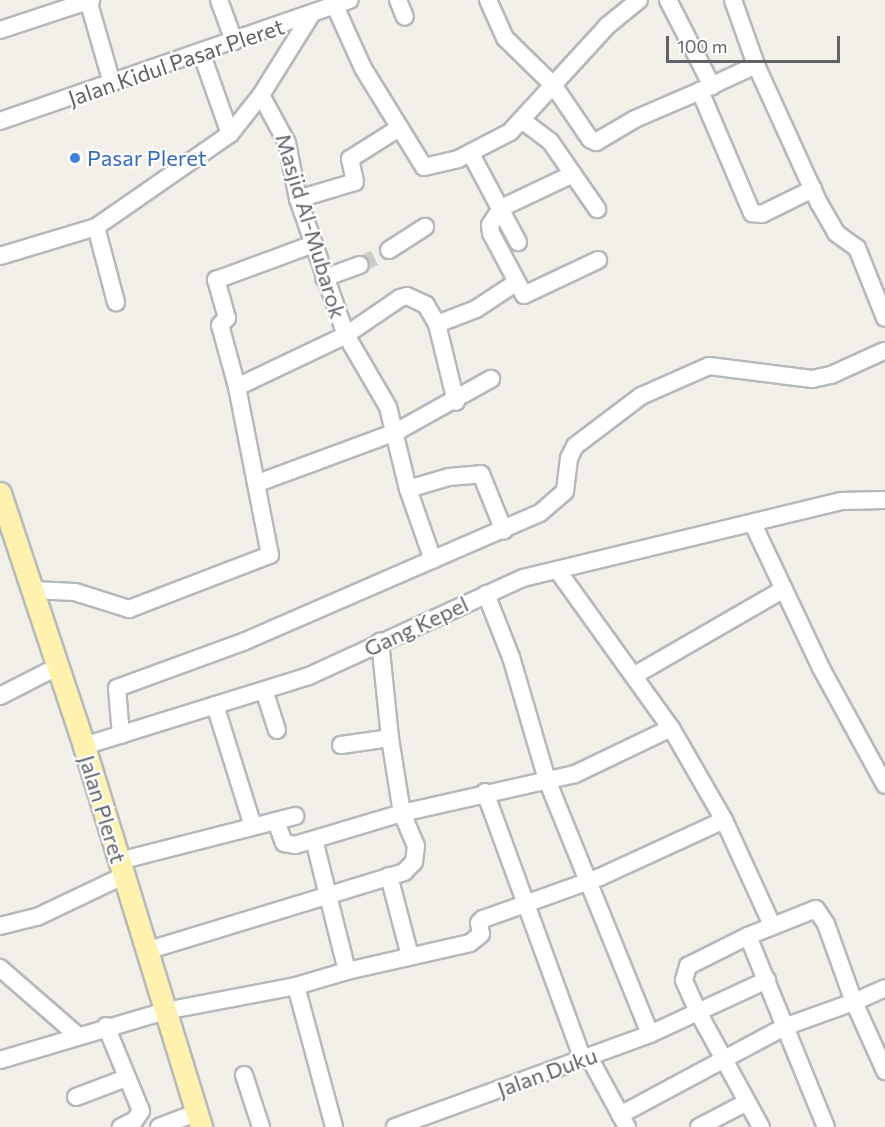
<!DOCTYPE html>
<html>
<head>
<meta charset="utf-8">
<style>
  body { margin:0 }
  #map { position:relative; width:885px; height:1127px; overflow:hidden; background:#f1efe8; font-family:Commissioner,sans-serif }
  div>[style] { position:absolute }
  .minor-tunnel>* { height:16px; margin-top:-8px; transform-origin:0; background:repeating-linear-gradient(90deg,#ccccc8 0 16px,transparent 0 24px) }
  .roads { filter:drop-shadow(2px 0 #b5b8bc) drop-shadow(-2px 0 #b5b8bc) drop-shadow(0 2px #b5b8bc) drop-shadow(0 -2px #b5b8bc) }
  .minor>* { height:16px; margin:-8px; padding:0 8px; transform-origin:8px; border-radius:8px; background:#fff }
  .major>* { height:21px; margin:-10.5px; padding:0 10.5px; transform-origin:10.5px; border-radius:10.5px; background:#fff2af }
  .dots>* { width:16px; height:16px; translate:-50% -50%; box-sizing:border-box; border:3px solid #fff; border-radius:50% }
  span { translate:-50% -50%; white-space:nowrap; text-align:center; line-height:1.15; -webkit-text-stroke:4.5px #fff; paint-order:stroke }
  .street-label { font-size:22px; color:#5f6368 }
  .shop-label { font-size:22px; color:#366cbe }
  .left { translate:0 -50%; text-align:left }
  .scale { position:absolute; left:666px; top:36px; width:174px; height:27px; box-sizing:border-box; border:3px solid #5f6368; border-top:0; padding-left:8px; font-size:18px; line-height:21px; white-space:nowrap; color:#5f6368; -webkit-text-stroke:4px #fff; paint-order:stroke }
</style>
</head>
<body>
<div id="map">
  <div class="minor-tunnel">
    <i style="left:360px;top:265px;width:33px;rotate:-27deg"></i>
  </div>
  <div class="roads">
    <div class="minor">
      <i style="left:88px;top:0;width:86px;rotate:73.9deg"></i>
      <i style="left:219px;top:0;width:44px;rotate:69.9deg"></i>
      <i style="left:398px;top:0;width:18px;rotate:68deg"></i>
      <i style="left:488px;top:0;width:42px;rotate:65.9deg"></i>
      <i style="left:505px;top:38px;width:69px;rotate:44.4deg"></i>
      <i style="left:554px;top:86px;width:64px;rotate:55.8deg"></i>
      <i style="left:590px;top:139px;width:7px;rotate:27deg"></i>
      <i style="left:596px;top:142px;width:45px;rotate:-30.5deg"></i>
      <i style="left:635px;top:119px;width:71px;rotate:-23.3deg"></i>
      <i style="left:668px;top:0;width:97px;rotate:62.9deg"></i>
      <i style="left:733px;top:0;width:69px;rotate:70.5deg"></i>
      <i style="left:756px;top:65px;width:152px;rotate:65.5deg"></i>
      <i style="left:819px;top:203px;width:34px;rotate:60deg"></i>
      <i style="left:836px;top:233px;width:26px;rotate:36deg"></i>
      <i style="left:857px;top:248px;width:75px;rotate:68.2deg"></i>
      <i style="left:335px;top:6px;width:68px;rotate:65.7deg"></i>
      <i style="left:363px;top:68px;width:116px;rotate:58.4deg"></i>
      <i style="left:424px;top:167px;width:35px;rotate:-13deg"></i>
      <i style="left:458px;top:159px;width:59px;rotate:-27.4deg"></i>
      <i style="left:510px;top:132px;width:144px;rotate:-47.5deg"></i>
      <i style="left:607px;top:26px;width:41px;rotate:-39.1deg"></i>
      <i style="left:0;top:30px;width:96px;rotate:-18.2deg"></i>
      <i style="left:201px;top:52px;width:87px;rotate:70.5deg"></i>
      <i style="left:756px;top:65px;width:62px;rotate:155.1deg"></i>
      <i style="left:700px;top:91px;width:133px;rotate:66.9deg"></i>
      <i style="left:752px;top:213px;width:10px;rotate:6deg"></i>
      <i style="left:762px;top:214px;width:57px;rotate:-26.1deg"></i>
      <i style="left:261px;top:95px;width:55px;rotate:61.6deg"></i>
      <i style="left:287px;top:143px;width:57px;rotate:78.9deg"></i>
      <i style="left:298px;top:199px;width:144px;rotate:70.6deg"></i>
      <i style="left:346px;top:335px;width:83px;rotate:59.7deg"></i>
      <i style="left:388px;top:407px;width:84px;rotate:76.3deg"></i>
      <i style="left:408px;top:489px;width:75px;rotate:70.6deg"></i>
      <i style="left:0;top:121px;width:370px;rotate:-19.1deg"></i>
      <i style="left:523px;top:121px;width:34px;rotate:37deg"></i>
      <i style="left:550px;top:141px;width:83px;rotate:55.3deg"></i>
      <i style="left:471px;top:154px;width:100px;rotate:61.9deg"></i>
      <i style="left:573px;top:174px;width:80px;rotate:154.7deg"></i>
      <i style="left:501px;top:208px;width:20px;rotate:123deg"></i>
      <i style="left:490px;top:225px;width:8px;rotate:83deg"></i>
      <i style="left:491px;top:233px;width:70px;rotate:62deg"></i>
      <i style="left:524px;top:295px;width:82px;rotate:-25.3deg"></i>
      <i style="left:298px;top:199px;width:59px;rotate:-16.6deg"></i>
      <i style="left:355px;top:182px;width:24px;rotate:-102deg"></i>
      <i style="left:350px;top:159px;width:58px;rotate:-32.3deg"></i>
      <i style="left:96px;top:227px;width:78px;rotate:75.1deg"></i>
      <i style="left:389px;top:250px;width:43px;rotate:-32.6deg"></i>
      <i style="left:0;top:256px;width:100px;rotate:-16.8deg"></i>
      <i style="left:96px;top:227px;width:163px;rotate:-34.8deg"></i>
      <i style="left:230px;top:134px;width:50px;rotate:-51.5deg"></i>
      <i style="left:261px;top:95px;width:94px;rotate:-58deg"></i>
      <i style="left:324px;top:278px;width:38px;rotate:-20deg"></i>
      <i style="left:437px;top:324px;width:42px;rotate:-21deg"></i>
      <i style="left:476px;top:309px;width:45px;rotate:-33.3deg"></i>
      <i style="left:237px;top:387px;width:64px;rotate:-105.3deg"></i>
      <i style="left:220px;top:325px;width:10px;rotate:-45deg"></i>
      <i style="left:227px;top:318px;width:40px;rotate:-106deg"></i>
      <i style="left:216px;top:280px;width:104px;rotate:-20.2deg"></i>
      <i style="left:258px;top:483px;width:147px;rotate:-20.3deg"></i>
      <i style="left:396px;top:432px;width:109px;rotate:-29.2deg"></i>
      <i style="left:408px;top:489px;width:43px;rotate:-16.3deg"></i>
      <i style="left:449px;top:477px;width:32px;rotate:-5deg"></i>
      <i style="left:481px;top:474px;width:61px;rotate:68deg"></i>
      <i style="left:753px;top:524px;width:159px;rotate:64.7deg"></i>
      <i style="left:821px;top:668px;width:133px;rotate:61.3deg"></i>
      <i style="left:558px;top:571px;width:193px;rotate:54.3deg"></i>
      <i style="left:671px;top:728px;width:106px;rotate:60.1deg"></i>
      <i style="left:32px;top:590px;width:43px;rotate:2.7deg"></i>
      <i style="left:75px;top:592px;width:57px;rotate:17.5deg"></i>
      <i style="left:129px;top:609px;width:151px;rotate:-21deg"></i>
      <i style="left:270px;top:555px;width:171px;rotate:-101.1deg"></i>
      <i style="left:237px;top:387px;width:121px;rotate:-25.5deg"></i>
      <i style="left:346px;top:335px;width:65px;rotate:-34.4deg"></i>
      <i style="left:400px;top:298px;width:7px;rotate:-16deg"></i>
      <i style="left:407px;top:296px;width:21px;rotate:25deg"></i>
      <i style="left:426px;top:305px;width:22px;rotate:60deg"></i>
      <i style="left:437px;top:324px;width:80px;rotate:76.3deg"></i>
      <i style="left:486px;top:594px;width:68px;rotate:68.4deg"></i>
      <i style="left:511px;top:657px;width:128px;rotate:73.7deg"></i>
      <i style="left:547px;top:780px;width:274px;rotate:67.9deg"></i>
      <i style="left:635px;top:675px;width:172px;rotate:-30deg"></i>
      <i style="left:264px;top:690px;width:42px;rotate:72deg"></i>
      <i style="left:0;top:696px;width:64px;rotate:-27deg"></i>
      <i style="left:215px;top:705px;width:127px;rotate:72.6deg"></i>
      <i style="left:121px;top:735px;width:47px;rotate:-94.9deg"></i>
      <i style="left:117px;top:688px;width:134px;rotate:-20.1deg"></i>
      <i style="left:243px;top:642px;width:324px;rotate:-23.5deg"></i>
      <i style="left:540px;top:513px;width:33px;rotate:-41deg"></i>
      <i style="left:565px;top:491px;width:33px;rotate:-83deg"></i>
      <i style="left:569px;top:458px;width:13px;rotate:-63deg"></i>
      <i style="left:575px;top:446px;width:83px;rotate:-37.1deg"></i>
      <i style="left:641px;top:396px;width:74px;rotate:-23.8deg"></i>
      <i style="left:709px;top:366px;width:104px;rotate:7.2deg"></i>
      <i style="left:812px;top:379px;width:19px;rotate:-12deg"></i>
      <i style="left:831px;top:375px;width:58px;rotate:-24.4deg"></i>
      <i style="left:341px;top:745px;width:49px;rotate:-8.1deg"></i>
      <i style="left:84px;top:746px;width:236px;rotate:-17.3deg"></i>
      <i style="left:309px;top:676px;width:235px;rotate:-24.6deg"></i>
      <i style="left:523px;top:578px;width:327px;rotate:-13.6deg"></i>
      <i style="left:841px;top:501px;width:44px;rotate:-1.3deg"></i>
      <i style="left:485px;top:792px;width:285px;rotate:69.9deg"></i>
      <i style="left:276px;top:821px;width:23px;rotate:70deg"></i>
      <i style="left:284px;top:843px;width:11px;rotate:10deg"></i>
      <i style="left:295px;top:845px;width:112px;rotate:-16.7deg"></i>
      <i style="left:402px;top:813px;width:177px;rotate:-12.7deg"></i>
      <i style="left:575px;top:774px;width:106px;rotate:-25.6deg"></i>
      <i style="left:119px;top:861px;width:182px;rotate:-14.3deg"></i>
      <i style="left:389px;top:876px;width:83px;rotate:75.3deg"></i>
      <i style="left:0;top:926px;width:38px;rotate:-14deg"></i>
      <i style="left:37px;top:917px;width:95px;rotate:-25.5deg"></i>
      <i style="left:748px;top:936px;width:206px;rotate:67.8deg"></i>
      <i style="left:146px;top:951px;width:270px;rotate:-17deg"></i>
      <i style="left:404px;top:872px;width:14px;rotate:-45deg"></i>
      <i style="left:414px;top:862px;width:16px;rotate:-83deg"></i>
      <i style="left:416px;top:846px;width:36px;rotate:-113deg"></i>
      <i style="left:402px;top:813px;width:76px;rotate:-99.1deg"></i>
      <i style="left:390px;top:738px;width:97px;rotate:-95.9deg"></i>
      <i style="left:0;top:968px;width:102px;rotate:41deg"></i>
      <i style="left:347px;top:971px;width:126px;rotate:-12.8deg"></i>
      <i style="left:470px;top:943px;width:14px;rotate:-39deg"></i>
      <i style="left:481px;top:934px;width:11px;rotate:-100deg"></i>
      <i style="left:479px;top:923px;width:6px;rotate:-45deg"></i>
      <i style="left:483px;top:919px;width:124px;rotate:-19.7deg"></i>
      <i style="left:600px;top:877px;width:136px;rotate:-24.7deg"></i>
      <i style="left:724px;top:820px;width:115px;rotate:65.4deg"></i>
      <i style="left:296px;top:986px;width:146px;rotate:74.9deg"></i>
      <i style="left:106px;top:1026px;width:92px;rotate:67.6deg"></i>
      <i style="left:141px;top:1111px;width:11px;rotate:124deg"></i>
      <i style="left:135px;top:1120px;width:16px;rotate:153deg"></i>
      <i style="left:589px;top:1057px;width:80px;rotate:61.5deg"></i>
      <i style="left:0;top:1060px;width:172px;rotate:-16.5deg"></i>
      <i style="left:165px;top:1011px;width:133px;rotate:-10.8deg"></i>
      <i style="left:296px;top:986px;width:53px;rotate:-16.4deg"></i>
      <i style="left:347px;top:971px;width:135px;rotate:-104.1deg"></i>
      <i style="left:244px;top:1075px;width:55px;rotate:71.9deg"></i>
      <i style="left:76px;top:1097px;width:53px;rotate:-20.8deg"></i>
      <i style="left:620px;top:1115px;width:186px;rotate:-28.2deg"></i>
      <i style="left:784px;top:1027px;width:74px;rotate:-19.7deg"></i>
      <i style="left:854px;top:1002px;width:76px;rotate:65.8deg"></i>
      <i style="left:159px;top:1127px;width:39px;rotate:-21deg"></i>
      <i style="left:395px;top:1127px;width:271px;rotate:-20deg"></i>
      <i style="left:650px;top:1034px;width:129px;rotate:-24.8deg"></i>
      <i style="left:699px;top:1127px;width:54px;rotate:-27.5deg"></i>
      <i style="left:761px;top:1127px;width:131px;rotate:-118.7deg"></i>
      <i style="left:698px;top:1012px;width:35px;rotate:-114deg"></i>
      <i style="left:684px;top:980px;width:15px;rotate:-74deg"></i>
      <i style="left:688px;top:966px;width:67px;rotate:-26.6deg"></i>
      <i style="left:748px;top:936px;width:73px;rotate:-21.7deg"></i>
      <i style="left:816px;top:909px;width:18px;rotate:56deg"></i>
      <i style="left:826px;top:924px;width:83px;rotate:70.3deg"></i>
      <i style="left:854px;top:1002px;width:34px;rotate:-24deg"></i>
    </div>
    <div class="major">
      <i style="left:0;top:493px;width:267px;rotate:71.6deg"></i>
      <i style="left:84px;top:746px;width:399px;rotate:72.9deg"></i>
    </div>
  </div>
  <div class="dots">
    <i style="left:75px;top:158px;background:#3f7fe0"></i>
  </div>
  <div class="street-label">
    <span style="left:176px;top:62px;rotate:-19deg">Jalan Kidul Pasar Pleret</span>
    <span style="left:311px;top:226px;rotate:73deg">Masjid Al-Mubarok</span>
    <span style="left:416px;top:626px;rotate:-25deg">Gang Kepel</span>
    <span style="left:103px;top:809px;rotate:73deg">Jalan Pleret</span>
    <span style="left:547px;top:1072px;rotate:-20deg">Jalan Duku</span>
  </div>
  <div class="shop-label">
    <span class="left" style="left:87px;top:158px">Pasar Pleret</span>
  </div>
  <div class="scale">100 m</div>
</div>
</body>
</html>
